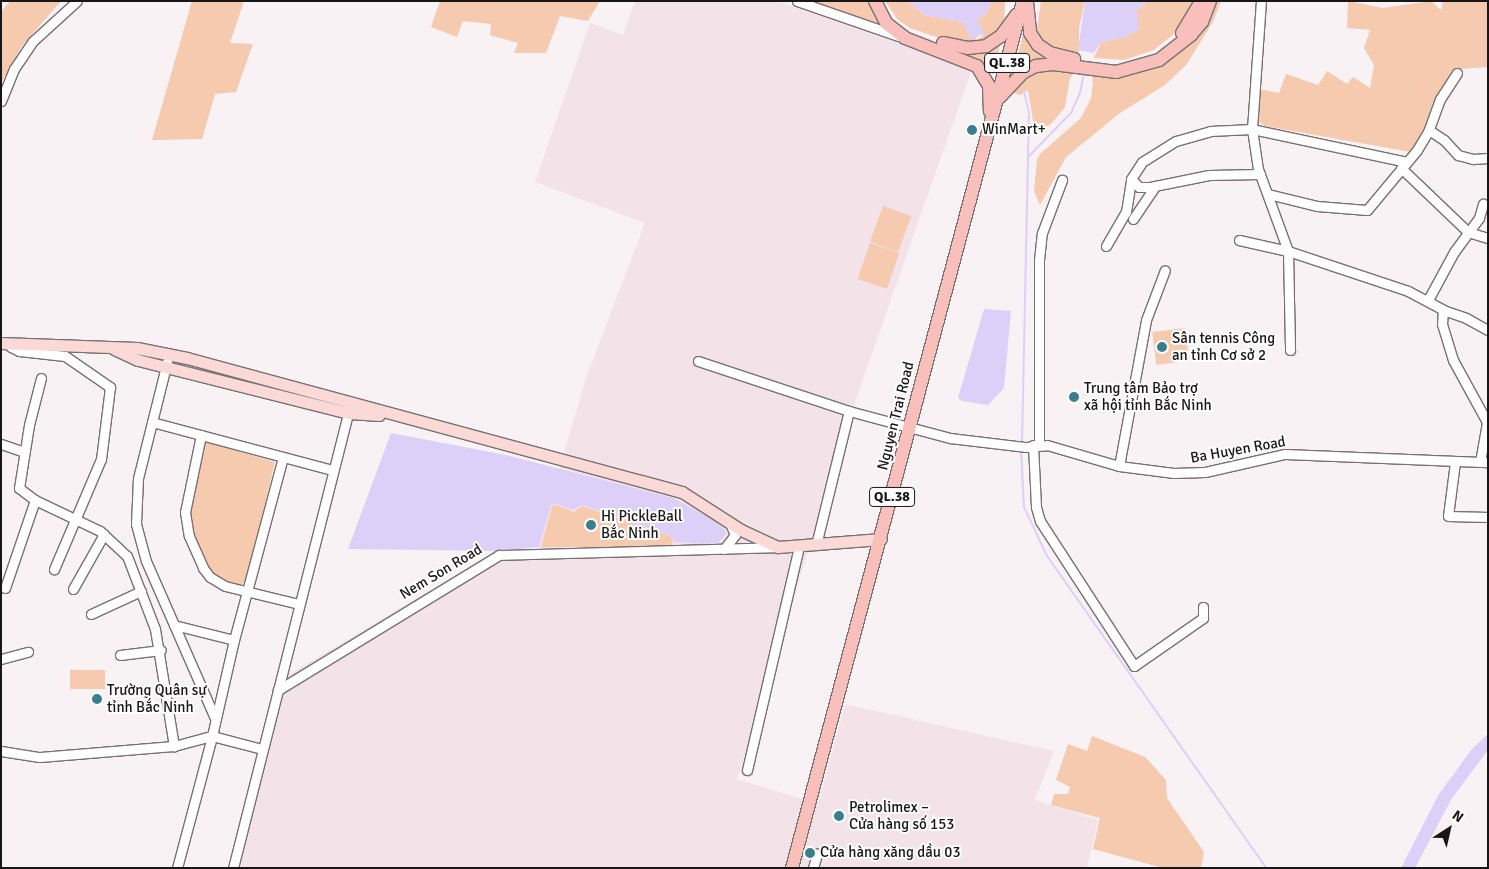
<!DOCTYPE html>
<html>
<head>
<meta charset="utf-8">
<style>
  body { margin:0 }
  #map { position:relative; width:1489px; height:869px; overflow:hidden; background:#f9f2f4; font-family:Signika,sans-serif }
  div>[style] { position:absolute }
  .built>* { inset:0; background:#f3e3e9 }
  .green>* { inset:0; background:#f5caaf; transform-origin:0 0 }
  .water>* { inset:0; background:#dcd0f9 }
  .stream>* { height:2px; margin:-1px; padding:0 1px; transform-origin:1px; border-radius:1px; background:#dcd0f9 }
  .roads { filter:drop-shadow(1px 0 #777072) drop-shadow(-1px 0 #777072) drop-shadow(0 1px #777072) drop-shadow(0 -1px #777072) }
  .minor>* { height:9px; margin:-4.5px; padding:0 4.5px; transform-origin:4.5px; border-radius:4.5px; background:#fff }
  .major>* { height:11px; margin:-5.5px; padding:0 5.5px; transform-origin:5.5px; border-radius:5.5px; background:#fbd9d6 }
  .highway>* { height:12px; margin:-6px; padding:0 6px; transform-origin:6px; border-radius:6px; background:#f9c0bb }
  .dots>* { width:14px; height:14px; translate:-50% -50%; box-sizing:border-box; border:2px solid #fff; border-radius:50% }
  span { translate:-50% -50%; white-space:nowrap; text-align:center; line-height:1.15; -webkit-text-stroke:4px #fff; paint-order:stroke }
  .shield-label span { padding:1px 4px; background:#fff; border:1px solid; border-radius:4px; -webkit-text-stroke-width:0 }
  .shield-label { font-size:14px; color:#191617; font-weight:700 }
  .poi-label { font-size:15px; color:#191617 }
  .left { translate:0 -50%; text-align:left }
  .street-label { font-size:15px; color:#191617 }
  .frame { position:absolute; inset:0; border:2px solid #191617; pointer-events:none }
  .north { position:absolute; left:1424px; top:804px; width:50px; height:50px; -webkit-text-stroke:4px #fff; paint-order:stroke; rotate:35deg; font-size:14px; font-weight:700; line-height:20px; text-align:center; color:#191617 }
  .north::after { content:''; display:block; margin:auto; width:18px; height:22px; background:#191617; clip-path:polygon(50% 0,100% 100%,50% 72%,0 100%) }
</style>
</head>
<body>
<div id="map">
  <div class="built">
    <i style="clip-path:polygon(635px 1px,777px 1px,972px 69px,854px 405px,737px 779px,818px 804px,845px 704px,1054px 751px,1035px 800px,1098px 820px,1087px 868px,237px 868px,288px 675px,491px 554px,536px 549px,585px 381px,645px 223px,535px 182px,590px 23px,623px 35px)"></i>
  </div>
  <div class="green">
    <i style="clip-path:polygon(10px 1px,61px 1px,22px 46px,1px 83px,1px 12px)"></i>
    <i style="clip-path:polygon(192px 1px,244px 1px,230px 43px,253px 44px,236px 92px,215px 94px,202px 139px,152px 140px)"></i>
    <i style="clip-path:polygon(440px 1px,600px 1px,588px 21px,560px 16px,546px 53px,514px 53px,518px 43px,490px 35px,491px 24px,463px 21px,457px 37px,431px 27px)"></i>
    <i style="clip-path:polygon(871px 1px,881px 27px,813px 2px,826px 1px)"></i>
    <i style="clip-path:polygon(885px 1px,908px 1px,924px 15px,962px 22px,977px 39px,983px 36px,977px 19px,984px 16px,992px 1px,1005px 1px,1004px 27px,982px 43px,945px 40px,910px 28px,898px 20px)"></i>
    <i style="clip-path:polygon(1041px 1px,1085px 1px,1079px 28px,1079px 55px,1050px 49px,1036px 36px)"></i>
    <i style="clip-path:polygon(1148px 1px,1197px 1px,1180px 29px,1154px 50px,1124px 60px,1094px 58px,1101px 42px,1126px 37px,1137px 10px)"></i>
    <i style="clip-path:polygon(1212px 1px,1221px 1px,1213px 22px,1186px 65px,1165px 85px,1120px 113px,1066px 157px,1040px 205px,1034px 191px,1037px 160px,1040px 154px,1081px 118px,1091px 98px,1093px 82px,1091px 73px,1161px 64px)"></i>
    <i style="clip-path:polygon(1348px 1px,1383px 8px,1431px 1px,1441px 10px,1443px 1px,1488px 1px,1488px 67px,1459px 69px,1438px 98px,1426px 130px,1411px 152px,1265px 126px,1257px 120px,1259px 89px,1279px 93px,1286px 74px,1318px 85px,1327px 71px,1347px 84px,1353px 77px,1370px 88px,1374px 65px,1364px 48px,1370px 30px,1347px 28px)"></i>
    <i style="clip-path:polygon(1024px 31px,1057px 58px,1011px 80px)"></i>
    <i style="clip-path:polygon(1001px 41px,993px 75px,979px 59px,959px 52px)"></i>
    <i style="clip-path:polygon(1038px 70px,1076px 70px,1070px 78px,1065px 107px,1051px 124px,1035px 133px,1028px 90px,1020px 95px,1011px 92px,1025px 78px)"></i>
    <i style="left:883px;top:206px;width:30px;height:38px;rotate:20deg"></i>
    <i style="left:870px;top:243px;width:31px;height:38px;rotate:19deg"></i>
    <i style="left:1185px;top:328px;width:33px;height:33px;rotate:83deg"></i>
    <i style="clip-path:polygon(206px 442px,275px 462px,247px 580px,239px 586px,220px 581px,210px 571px,193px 536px,188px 511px,201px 448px)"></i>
    <i style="clip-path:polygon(556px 505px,574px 512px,582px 506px,673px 537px,672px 547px,541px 547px,552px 506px)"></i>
    <i style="left:105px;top:670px;width:19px;height:35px;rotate:90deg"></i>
    <i style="clip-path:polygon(1092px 736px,1145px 757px,1166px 780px,1167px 798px,1204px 852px,1201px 868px,1163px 868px,1093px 849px,1100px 818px,1051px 805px,1054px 794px,1068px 794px,1070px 787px,1056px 780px,1068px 744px,1087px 751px)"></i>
  </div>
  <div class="water">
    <i style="clip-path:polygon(908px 1px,992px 1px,984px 16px,977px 19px,984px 33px,972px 40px,962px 22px,924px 15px)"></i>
    <i style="clip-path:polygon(1085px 1px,1148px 1px,1137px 10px,1139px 29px,1126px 37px,1101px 42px,1094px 53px,1078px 50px)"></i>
    <i style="clip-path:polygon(984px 309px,1011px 311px,1004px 388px,988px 405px,962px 401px,958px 398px)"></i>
    <i style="clip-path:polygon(391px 433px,506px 455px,673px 498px,714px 520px,725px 530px,726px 534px,719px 542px,709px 544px,674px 542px,674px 537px,582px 505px,573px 510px,556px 504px,551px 505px,539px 547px,495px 551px,348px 549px)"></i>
    <i style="clip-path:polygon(1488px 734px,1488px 750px,1452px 798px,1415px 868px,1401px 868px,1439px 794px,1472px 749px)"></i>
  </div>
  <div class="stream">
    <i style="left:1029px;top:156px;width:60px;rotate:-45.7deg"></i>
    <i style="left:1071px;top:113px;width:22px;rotate:-66deg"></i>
    <i style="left:1080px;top:93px;width:20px;rotate:-79deg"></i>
    <i style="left:1022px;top:443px;width:330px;rotate:-88.8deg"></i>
    <i style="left:1029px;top:113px;width:23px;rotate:-103deg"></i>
    <i style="left:1021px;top:450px;width:57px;rotate:87deg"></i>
    <i style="left:1024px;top:507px;width:54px;rotate:64.9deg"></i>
    <i style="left:1047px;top:556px;width:381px;rotate:54.9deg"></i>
  </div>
  <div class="roads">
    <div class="minor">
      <i style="left:797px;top:1px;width:107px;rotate:19.1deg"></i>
      <i style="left:1457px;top:73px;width:31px;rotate:123deg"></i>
      <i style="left:1440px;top:99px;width:33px;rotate:110deg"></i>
      <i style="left:1429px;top:130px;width:18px;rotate:34deg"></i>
      <i style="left:1444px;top:140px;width:21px;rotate:47deg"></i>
      <i style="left:1458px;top:155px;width:16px;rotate:15deg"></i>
      <i style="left:1473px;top:159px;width:15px;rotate:-4deg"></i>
      <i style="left:1px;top:101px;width:35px;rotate:-68deg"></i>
      <i style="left:14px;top:69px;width:34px;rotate:-56deg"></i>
      <i style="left:33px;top:41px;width:59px;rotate:-42.3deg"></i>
      <i style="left:1407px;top:162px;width:158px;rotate:-168deg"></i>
      <i style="left:1252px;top:129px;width:40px;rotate:81.5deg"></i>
      <i style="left:1258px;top:169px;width:87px;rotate:69.9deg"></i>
      <i style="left:1288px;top:251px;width:126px;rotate:18.4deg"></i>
      <i style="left:1408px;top:291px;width:40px;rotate:28deg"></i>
      <i style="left:1443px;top:310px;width:14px;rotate:94deg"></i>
      <i style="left:1442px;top:324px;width:38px;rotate:73deg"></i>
      <i style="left:1453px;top:360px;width:73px;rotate:61.3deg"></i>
      <i style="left:1401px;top:168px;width:93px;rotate:43.7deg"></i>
      <i style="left:1468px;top:232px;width:21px;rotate:17deg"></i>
      <i style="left:1260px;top:174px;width:51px;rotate:178.9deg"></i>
      <i style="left:1209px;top:175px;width:60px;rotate:168.5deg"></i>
      <i style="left:1150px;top:187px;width:11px;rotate:180deg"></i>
      <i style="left:1139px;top:187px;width:11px;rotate:-135deg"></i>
      <i style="left:1131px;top:179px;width:20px;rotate:-57deg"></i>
      <i style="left:1142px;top:162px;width:40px;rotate:-32deg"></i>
      <i style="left:1176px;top:141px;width:35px;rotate:-16deg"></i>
      <i style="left:1210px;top:131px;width:42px;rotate:-2.7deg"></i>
      <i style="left:1252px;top:129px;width:128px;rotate:-86deg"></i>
      <i style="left:1268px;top:194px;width:50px;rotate:13.8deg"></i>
      <i style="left:1317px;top:206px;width:50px;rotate:4.6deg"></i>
      <i style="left:1367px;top:210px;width:78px;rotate:-50.2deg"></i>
      <i style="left:1417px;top:150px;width:23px;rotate:-59deg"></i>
      <i style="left:1133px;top:219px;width:40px;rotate:-56deg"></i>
      <i style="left:1239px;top:240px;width:50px;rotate:12.7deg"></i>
      <i style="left:1288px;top:251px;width:99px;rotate:88.8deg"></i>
      <i style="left:1106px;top:246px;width:39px;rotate:-60deg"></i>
      <i style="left:1126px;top:212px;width:33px;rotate:-81deg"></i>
      <i style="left:1428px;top:300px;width:55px;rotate:-61.6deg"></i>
      <i style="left:1454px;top:252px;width:42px;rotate:-53.7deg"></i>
      <i style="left:1479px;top:218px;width:15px;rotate:-74deg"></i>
      <i style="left:1443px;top:310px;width:24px;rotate:19deg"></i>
      <i style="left:1466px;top:318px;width:25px;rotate:29deg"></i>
      <i style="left:10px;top:343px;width:4px;rotate:76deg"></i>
      <i style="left:11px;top:347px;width:9px;rotate:27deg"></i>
      <i style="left:19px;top:351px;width:46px;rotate:6.2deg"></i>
      <i style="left:65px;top:356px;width:55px;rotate:34.6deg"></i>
      <i style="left:110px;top:387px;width:73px;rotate:97.1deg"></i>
      <i style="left:101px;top:459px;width:120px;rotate:113.1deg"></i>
      <i style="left:698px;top:361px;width:159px;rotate:18.3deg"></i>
      <i style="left:849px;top:411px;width:105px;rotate:15deg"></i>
      <i style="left:950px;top:438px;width:77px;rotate:6.8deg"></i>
      <i style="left:1026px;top:447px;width:21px;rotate:-5deg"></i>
      <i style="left:1047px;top:445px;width:75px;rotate:16.3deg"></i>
      <i style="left:1119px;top:466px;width:55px;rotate:7.3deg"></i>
      <i style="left:1174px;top:473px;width:31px;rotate:-2deg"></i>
      <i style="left:1205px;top:472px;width:82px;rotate:-12.7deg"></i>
      <i style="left:1285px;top:454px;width:203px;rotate:2.3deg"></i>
      <i style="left:167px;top:362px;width:120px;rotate:104deg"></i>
      <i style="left:138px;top:478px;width:46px;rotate:92.5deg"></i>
      <i style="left:136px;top:524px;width:38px;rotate:75deg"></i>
      <i style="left:146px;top:561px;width:171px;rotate:66.3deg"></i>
      <i style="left:41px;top:378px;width:49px;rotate:104.3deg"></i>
      <i style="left:29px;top:425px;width:64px;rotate:99deg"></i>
      <i style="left:19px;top:488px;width:20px;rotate:37deg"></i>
      <i style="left:35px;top:500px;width:72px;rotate:25.5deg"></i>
      <i style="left:100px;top:531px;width:37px;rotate:43deg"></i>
      <i style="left:127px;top:556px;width:78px;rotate:69deg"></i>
      <i style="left:155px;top:629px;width:119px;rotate:80.8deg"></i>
      <i style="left:152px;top:422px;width:187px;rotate:14.9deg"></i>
      <i style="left:201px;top:435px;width:79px;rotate:101.7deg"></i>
      <i style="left:185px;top:512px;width:24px;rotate:81deg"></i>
      <i style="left:189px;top:536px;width:35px;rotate:66deg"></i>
      <i style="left:203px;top:568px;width:11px;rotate:52deg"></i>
      <i style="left:210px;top:577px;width:17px;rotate:31deg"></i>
      <i style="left:225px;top:586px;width:76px;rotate:13.7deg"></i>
      <i style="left:1px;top:444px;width:24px;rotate:19deg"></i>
      <i style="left:1039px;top:444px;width:184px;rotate:-90deg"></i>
      <i style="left:1039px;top:260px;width:27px;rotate:-84deg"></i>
      <i style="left:1042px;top:233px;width:57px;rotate:-69.3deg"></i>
      <i style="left:1033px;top:445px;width:62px;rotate:87.2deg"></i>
      <i style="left:1036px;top:507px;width:15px;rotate:74deg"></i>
      <i style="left:1040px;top:521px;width:173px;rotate:57deg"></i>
      <i style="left:1134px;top:666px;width:84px;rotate:-34.8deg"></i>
      <i style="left:1203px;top:618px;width:11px;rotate:-90deg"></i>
      <i style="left:1455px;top:462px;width:54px;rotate:97.4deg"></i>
      <i style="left:1448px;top:516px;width:40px;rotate:1.4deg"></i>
      <i style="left:1480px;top:462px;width:39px;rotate:-80deg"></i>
      <i style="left:1119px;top:466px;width:148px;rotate:-79.5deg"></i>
      <i style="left:1146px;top:320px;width:53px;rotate:-69.2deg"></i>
      <i style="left:816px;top:545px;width:138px;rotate:-76.2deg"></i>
      <i style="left:724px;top:549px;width:18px;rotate:-52deg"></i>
      <i style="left:735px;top:535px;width:13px;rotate:-113deg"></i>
      <i style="left:5px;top:588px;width:93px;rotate:-71.2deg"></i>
      <i style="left:73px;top:589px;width:63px;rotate:-60.6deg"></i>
      <i style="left:91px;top:614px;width:55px;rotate:-24.7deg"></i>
      <i style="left:174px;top:625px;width:62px;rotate:14deg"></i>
      <i style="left:120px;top:655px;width:41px;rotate:-7deg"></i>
      <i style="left:1px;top:659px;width:28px;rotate:-15deg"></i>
      <i style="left:278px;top:690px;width:259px;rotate:-31.4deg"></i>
      <i style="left:499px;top:555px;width:279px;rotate:-1.6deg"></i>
      <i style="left:262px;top:749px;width:52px;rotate:-165.4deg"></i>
      <i style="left:212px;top:736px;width:98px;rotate:-77.1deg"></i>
      <i style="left:234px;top:640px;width:189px;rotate:-75deg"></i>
      <i style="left:1px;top:751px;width:39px;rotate:9deg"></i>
      <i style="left:40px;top:757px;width:134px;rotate:-4.7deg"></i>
      <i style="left:174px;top:746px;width:39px;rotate:-15deg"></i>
      <i style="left:747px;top:770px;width:230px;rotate:-76.9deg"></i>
      <i style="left:177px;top:868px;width:137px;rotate:-75.1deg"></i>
      <i style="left:233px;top:868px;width:476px;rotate:-75.8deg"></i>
      <i style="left:813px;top:868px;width:15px;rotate:-74deg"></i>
    </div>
    <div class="major">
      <i style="left:1px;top:343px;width:136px;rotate:2.1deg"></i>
      <i style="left:137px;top:348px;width:51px;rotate:11.3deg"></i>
      <i style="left:187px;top:358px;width:513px;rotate:15.15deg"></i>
      <i style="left:682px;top:492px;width:70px;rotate:32.8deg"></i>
      <i style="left:741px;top:530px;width:41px;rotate:24.7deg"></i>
      <i style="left:778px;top:547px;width:103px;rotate:-4.4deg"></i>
      <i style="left:114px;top:349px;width:26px;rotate:25deg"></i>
      <i style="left:138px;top:360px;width:218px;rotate:14.1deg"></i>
      <i style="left:349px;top:413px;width:30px;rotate:4deg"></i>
    </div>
    <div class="highway">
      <i style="left:875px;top:1px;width:25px;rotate:63deg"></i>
      <i style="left:886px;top:23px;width:24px;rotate:38deg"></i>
      <i style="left:905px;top:38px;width:77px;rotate:21.3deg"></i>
      <i style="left:977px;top:66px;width:23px;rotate:59deg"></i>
      <i style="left:989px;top:86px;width:25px;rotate:88deg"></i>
      <i style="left:1027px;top:2px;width:31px;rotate:84deg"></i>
      <i style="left:1030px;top:33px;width:14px;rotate:56deg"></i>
      <i style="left:1038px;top:45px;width:14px;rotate:34deg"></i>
      <i style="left:1050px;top:53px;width:25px;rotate:14deg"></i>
      <i style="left:1182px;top:33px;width:37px;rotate:-59deg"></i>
      <i style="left:943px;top:43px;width:25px;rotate:11deg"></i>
      <i style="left:968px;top:48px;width:18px;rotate:-6deg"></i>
      <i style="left:986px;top:46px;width:18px;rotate:-34deg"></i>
      <i style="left:1001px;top:36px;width:26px;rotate:-54deg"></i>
      <i style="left:1000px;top:97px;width:33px;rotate:-47deg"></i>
      <i style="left:1022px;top:73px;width:16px;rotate:-27deg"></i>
      <i style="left:1036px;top:66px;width:17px;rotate:-7deg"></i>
      <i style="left:1053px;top:64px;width:64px;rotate:7.2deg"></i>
      <i style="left:1116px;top:72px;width:45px;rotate:-15.6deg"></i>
      <i style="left:1159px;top:60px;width:41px;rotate:-38deg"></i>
      <i style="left:1191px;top:35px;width:17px;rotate:-50deg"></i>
      <i style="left:1202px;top:22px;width:22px;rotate:-69deg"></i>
      <i style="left:792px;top:868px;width:897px;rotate:-75.08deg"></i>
    </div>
  </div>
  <div class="dots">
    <i style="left:972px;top:130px;background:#397e8c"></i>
    <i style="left:1162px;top:347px;background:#397e8c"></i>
    <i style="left:1074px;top:397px;background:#397e8c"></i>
    <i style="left:591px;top:525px;background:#397e8c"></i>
    <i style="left:97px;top:699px;background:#397e8c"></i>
    <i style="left:839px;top:816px;background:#397e8c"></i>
    <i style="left:810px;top:853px;background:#397e8c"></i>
  </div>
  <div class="shield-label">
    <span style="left:1007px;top:63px">QL.38</span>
    <span style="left:892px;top:497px">QL.38</span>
  </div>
  <div class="poi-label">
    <span class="left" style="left:982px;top:130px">WinMart+</span>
    <span class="left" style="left:1172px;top:347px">Sân tennis Công<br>an tỉnh Cơ sở 2</span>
    <span class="left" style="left:1084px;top:397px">Trung tâm Bảo trợ<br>xã hội tỉnh Bắc Ninh</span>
    <span class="left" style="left:601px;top:525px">Hi PickleBall<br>Bắc Ninh</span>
    <span class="left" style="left:107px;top:699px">Trường Quân sự<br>tỉnh Bắc Ninh</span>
    <span class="left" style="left:849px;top:816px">Petrolimex –<br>Cửa hàng số 153</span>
    <span class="left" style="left:820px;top:853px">Cửa hàng xăng dầu 03</span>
  </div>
  <div class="street-label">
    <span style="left:896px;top:416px;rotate:-76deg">Nguyen Trai Road</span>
    <span style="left:1238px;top:450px;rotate:-10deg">Ba Huyen Road</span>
    <span style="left:441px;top:572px;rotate:-31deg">Nem Son Road</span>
  </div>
  <div class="frame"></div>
  <div class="north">N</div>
</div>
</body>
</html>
